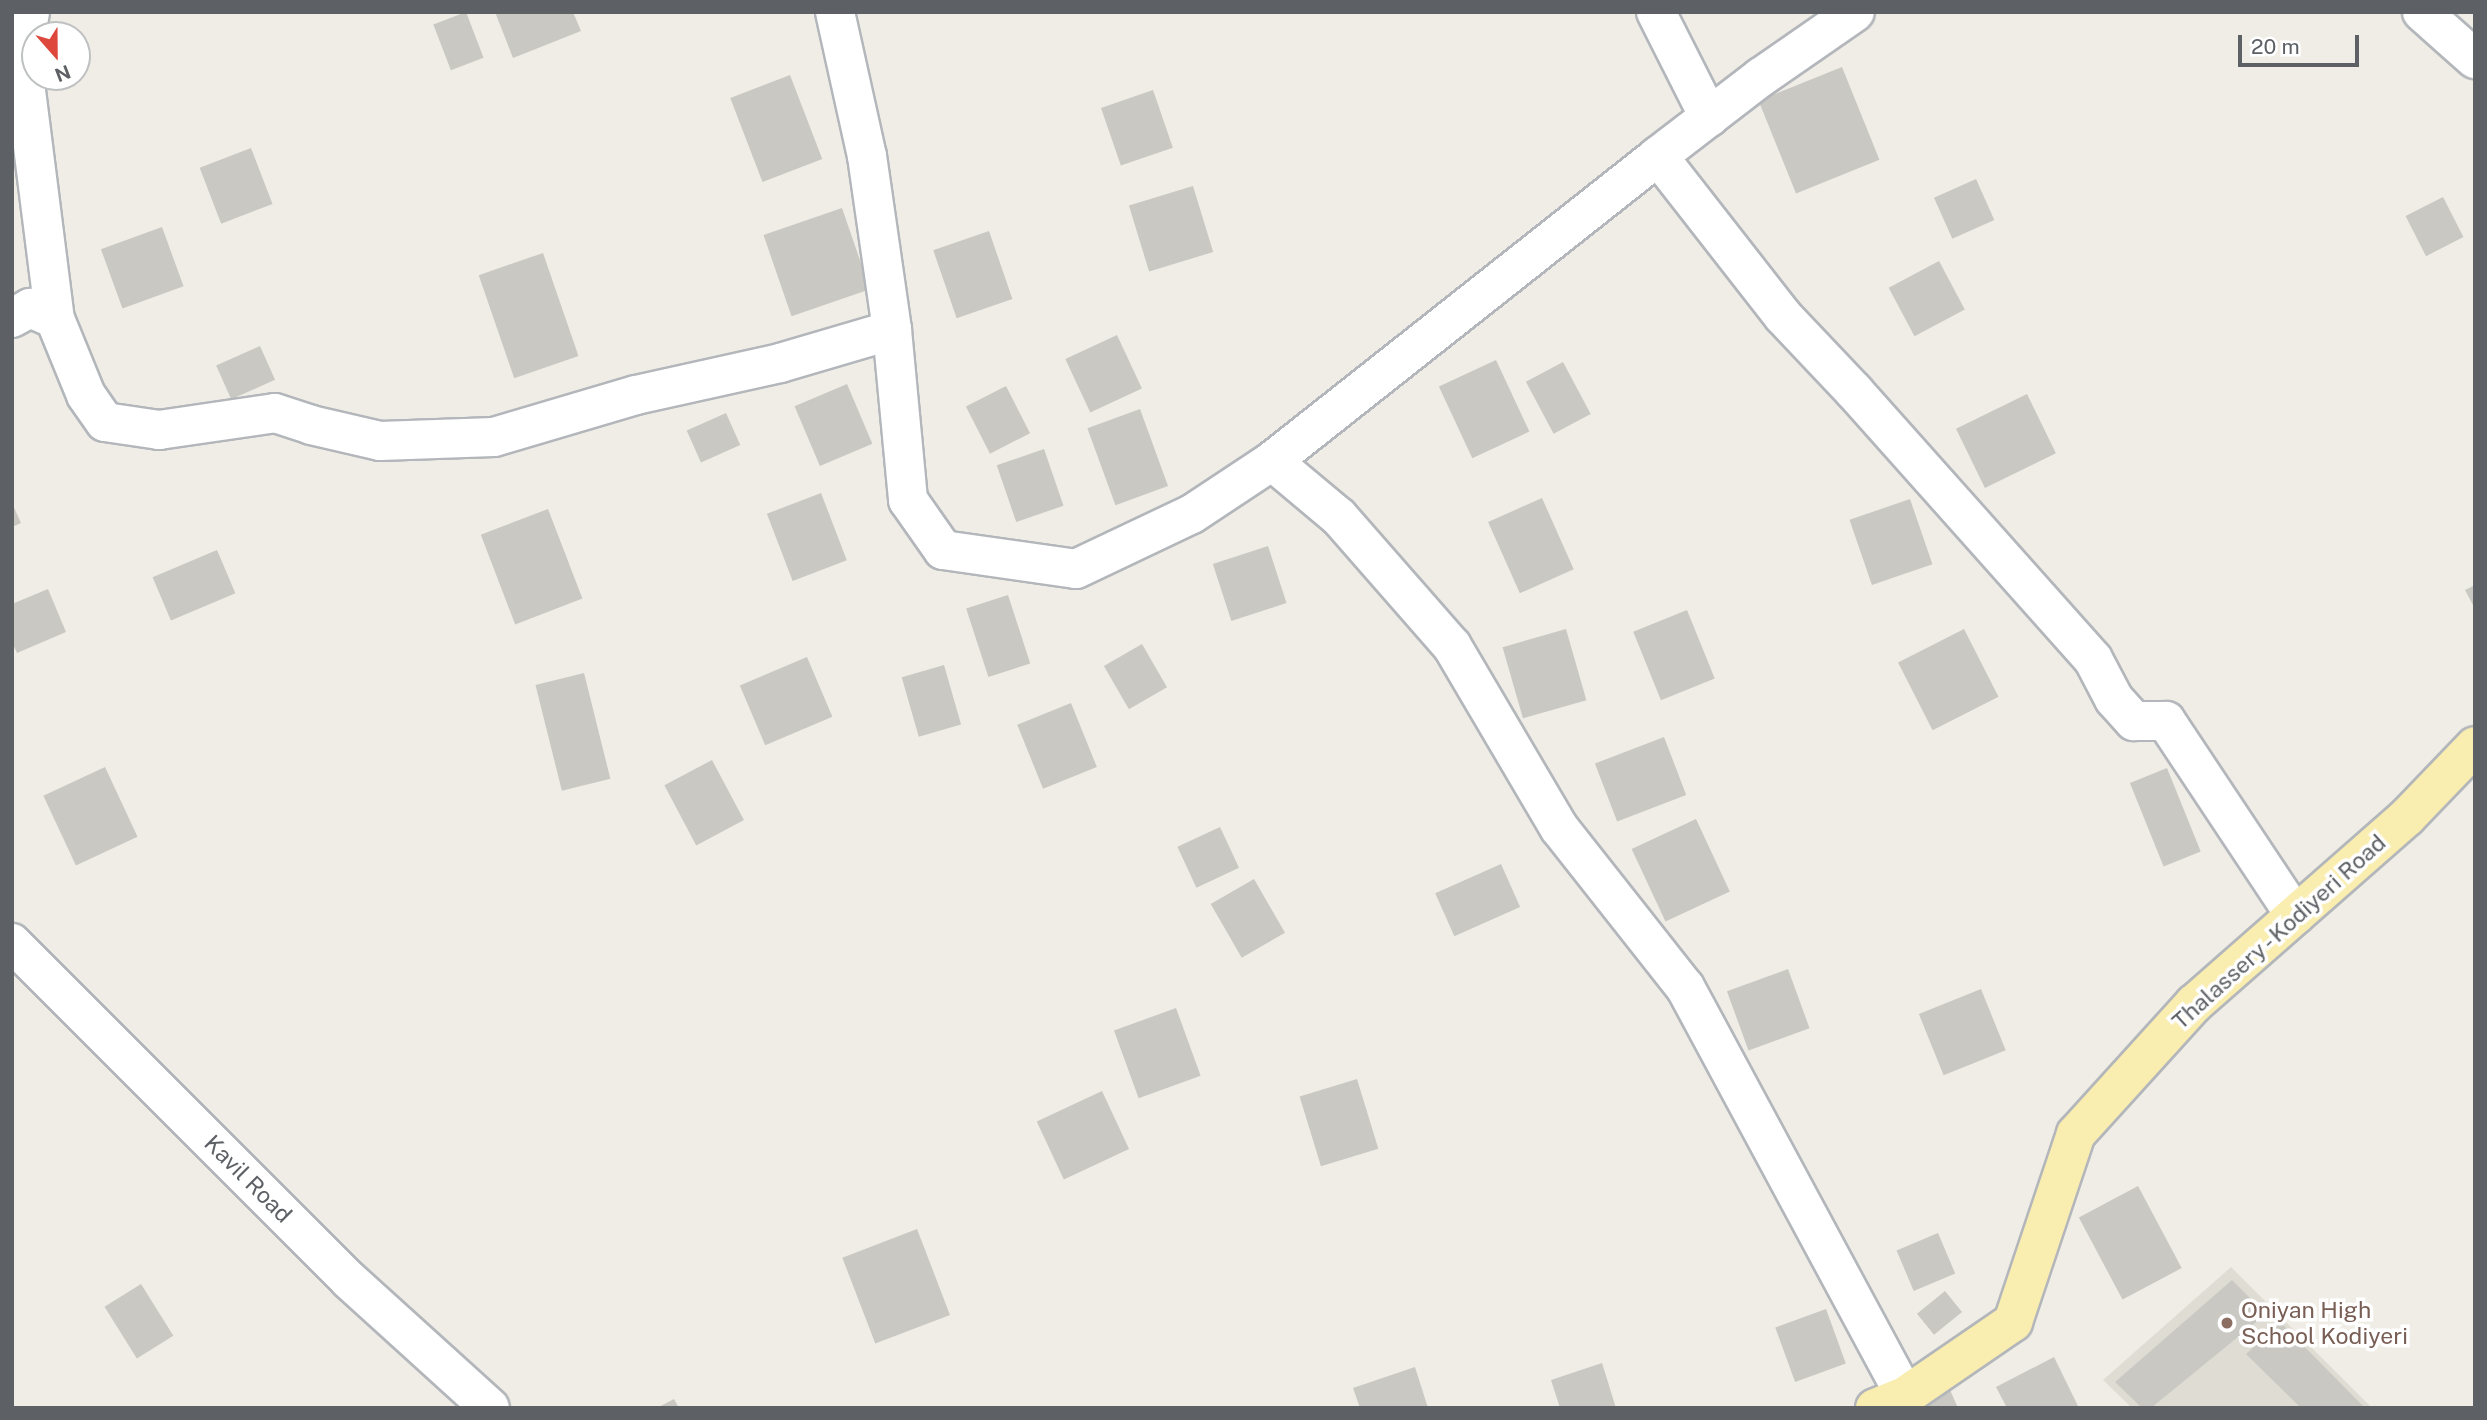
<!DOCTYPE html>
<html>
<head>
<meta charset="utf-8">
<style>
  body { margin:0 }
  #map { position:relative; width:2487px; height:1420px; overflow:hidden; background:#efede6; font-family:"Public Sans",sans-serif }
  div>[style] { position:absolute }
  .education>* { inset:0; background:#dfdcd4 }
  .building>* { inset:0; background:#cac8c2; transform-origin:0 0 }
  .roads { filter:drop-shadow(2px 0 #b3b6ba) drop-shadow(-2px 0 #b3b6ba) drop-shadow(0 2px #b3b6ba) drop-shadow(0 -2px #b3b6ba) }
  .minor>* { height:38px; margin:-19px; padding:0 19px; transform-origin:19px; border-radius:19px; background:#fff }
  .major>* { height:38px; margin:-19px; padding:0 19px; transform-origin:19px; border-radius:19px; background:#faedb0 }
  .dots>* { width:19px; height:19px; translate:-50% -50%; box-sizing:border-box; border:4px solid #fff; border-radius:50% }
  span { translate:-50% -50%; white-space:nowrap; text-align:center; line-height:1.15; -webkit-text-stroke:7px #fff; paint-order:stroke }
  .street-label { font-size:23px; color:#5d6165 }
  .education-label { font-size:23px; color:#785e54 }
  .left { translate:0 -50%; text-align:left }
  .frame { position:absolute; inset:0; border:14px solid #5d6165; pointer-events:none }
  .north { position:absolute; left:21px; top:21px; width:70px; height:70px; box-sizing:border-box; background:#fff; border:2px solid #bec0c1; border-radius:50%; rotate:159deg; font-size:19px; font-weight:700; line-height:28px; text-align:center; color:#5d6165 }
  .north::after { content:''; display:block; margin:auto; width:24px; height:32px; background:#de473c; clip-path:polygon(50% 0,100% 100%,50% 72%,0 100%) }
  .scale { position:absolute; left:2238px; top:35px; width:121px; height:32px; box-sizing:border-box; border:4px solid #5d6165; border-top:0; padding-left:9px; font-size:21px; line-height:24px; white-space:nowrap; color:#5d6165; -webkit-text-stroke:5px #fff; paint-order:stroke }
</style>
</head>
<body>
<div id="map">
  <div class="education">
    <i style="clip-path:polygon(2231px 1267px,2372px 1408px,2132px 1408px,2103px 1380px)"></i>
  </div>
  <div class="building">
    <i style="left:466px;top:12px;width:49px;height:35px;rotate:69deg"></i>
    <i style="clip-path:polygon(495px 12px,573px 12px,581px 31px,513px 58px)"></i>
    <i style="left:1842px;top:67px;width:100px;height:90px;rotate:68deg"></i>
    <i style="left:790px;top:75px;width:90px;height:64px;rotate:69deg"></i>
    <i style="left:1153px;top:90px;width:61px;height:55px;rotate:71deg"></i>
    <i style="left:251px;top:148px;width:60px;height:55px;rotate:69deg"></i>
    <i style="left:1976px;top:179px;width:45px;height:46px;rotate:66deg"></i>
    <i style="left:1193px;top:186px;width:69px;height:67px;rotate:73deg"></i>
    <i style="left:2443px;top:197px;width:45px;height:42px;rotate:63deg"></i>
    <i style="left:842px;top:208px;width:86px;height:83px;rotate:71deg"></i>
    <i style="left:162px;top:227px;width:63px;height:65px;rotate:70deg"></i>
    <i style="left:989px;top:231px;width:72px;height:59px;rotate:71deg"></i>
    <i style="left:543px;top:253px;width:109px;height:68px;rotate:71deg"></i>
    <i style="left:1939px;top:261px;width:55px;height:57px;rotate:62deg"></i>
    <i style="left:1117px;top:335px;width:59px;height:57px;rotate:65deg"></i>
    <i style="left:260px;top:346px;width:37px;height:48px;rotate:66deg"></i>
    <i style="left:1496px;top:360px;width:79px;height:63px;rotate:65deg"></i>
    <i style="left:1563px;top:362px;width:59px;height:42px;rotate:62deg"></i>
    <i style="left:847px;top:384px;width:65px;height:57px;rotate:67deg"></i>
    <i style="left:1006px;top:386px;width:53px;height:45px;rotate:63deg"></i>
    <i style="left:2027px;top:394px;width:66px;height:79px;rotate:64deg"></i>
    <i style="left:1140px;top:409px;width:82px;height:56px;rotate:70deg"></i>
    <i style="left:726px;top:413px;width:35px;height:43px;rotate:66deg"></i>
    <i style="left:1044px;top:449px;width:60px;height:50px;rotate:71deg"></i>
    <i style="left:821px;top:493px;width:72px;height:58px;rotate:69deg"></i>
    <i style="left:1542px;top:498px;width:78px;height:59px;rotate:66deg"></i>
    <i style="left:1910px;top:499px;width:69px;height:64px;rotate:71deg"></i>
    <i style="clip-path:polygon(12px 503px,21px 523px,12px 527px)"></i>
    <i style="left:548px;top:509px;width:96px;height:72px;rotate:69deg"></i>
    <i style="left:1268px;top:546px;width:60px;height:58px;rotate:72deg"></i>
    <i style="left:217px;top:550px;width:47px;height:70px;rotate:67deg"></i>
    <i style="clip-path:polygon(2475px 585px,2475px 609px,2465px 590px)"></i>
    <i style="clip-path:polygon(48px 589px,66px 632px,17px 653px,12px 642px,12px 604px)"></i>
    <i style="left:1008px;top:595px;width:72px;height:44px;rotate:72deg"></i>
    <i style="left:1687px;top:610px;width:74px;height:58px;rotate:68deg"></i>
    <i style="left:1566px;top:629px;width:74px;height:66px;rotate:74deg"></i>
    <i style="left:1964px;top:629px;width:76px;height:74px;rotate:63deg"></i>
    <i style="left:1142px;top:644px;width:50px;height:44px;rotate:60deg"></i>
    <i style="left:807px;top:657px;width:65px;height:73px;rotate:67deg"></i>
    <i style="left:944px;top:665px;width:62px;height:44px;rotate:74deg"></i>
    <i style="left:584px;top:673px;width:109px;height:50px;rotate:76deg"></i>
    <i style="left:1071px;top:703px;width:69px;height:58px;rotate:68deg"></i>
    <i style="left:1664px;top:737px;width:62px;height:74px;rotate:69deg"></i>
    <i style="left:712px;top:760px;width:68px;height:54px;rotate:62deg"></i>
    <i style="left:105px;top:767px;width:77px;height:68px;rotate:65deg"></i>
    <i style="left:2167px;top:768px;width:90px;height:40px;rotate:68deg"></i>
    <i style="left:1696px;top:819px;width:80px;height:71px;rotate:65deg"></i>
    <i style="left:1220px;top:827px;width:45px;height:47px;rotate:65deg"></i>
    <i style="left:1501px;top:864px;width:47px;height:72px;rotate:66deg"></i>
    <i style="left:1254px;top:879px;width:62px;height:50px;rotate:60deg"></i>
    <i style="left:1788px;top:969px;width:63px;height:65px;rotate:70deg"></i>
    <i style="left:1981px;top:989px;width:66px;height:67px;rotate:68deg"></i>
    <i style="left:1176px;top:1008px;width:72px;height:66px;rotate:70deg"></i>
    <i style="left:1357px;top:1079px;width:73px;height:60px;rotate:73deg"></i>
    <i style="left:1102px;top:1091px;width:64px;height:72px;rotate:65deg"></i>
    <i style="left:2138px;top:1186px;width:93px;height:67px;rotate:62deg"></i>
    <i style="left:917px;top:1229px;width:92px;height:80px;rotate:69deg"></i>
    <i style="left:1938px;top:1233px;width:44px;height:45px;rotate:67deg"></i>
    <i style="clip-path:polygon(2232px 1280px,2266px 1314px,2151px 1408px,2142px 1408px,2115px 1382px)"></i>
    <i style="left:141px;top:1284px;width:61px;height:43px;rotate:58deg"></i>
    <i style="left:1945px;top:1291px;width:27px;height:36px;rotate:51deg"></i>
    <i style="left:1826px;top:1309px;width:58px;height:54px;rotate:70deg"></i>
    <i style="clip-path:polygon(2281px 1323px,2365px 1408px,2301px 1408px,2246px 1354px)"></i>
    <i style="clip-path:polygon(2054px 1357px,2079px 1408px,2007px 1408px,1996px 1387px)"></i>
    <i style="clip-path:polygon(1602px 1363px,1616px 1408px,1560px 1408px,1551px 1380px)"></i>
    <i style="clip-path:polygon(1415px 1367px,1428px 1408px,1360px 1408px,1353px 1388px)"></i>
    <i style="clip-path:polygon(1950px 1390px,1958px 1408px,1908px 1408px)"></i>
    <i style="clip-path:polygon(674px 1399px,679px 1408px,657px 1408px)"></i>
  </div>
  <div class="roads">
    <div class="minor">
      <i style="left:30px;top:12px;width:48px;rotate:99.7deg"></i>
      <i style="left:22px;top:59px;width:262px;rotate:82.8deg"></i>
      <i style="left:55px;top:319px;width:82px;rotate:67.8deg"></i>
      <i style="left:86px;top:395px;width:33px;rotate:55deg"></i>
      <i style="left:105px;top:422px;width:55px;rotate:8.4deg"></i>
      <i style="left:159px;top:430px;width:117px;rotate:-8.3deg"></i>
      <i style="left:275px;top:413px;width:38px;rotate:18deg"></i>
      <i style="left:311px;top:425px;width:71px;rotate:13.1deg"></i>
      <i style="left:380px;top:441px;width:114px;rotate:-2deg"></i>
      <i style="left:494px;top:437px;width:148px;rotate:-16.5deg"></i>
      <i style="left:636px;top:395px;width:148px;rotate:-12.5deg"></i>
      <i style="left:780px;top:363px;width:117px;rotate:-16.4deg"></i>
      <i style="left:892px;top:330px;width:171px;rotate:84.6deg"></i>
      <i style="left:908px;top:500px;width:61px;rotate:55deg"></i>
      <i style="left:943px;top:550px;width:134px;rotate:8.1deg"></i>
      <i style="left:1076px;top:569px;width:128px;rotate:-25.4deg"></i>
      <i style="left:1192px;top:514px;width:96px;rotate:-33.5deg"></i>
      <i style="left:1272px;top:461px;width:87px;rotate:39.9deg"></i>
      <i style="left:1339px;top:517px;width:171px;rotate:48.8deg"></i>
      <i style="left:1452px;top:646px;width:212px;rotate:59.5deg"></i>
      <i style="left:1560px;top:829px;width:201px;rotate:51.7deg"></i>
      <i style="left:1685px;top:987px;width:464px;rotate:61.7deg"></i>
      <i style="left:835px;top:12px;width:148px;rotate:77.5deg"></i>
      <i style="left:867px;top:156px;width:176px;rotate:81.8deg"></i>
      <i style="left:1656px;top:12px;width:118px;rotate:63.2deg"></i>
      <i style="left:2422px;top:12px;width:71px;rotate:41.6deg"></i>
      <i style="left:1658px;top:156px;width:203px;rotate:52deg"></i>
      <i style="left:1783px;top:316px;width:103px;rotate:46.6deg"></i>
      <i style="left:1854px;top:391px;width:359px;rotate:48.3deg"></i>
      <i style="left:2093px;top:659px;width:45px;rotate:62.3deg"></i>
      <i style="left:2114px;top:699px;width:30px;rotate:48deg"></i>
      <i style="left:2134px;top:721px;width:32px"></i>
      <i style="left:2166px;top:721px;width:233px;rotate:56.4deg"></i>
      <i style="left:12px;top:318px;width:21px;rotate:-29deg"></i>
      <i style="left:30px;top:308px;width:27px;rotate:24deg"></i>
      <i style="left:1272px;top:461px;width:492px;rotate:-38.3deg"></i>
      <i style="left:1658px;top:156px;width:130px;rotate:-37.5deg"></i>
      <i style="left:1761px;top:77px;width:114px;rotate:-34.7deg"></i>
      <i style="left:12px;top:943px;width:477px;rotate:45deg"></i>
      <i style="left:349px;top:1280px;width:190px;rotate:42.2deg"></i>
    </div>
    <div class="major">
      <i style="left:1875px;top:1408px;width:32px;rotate:-22deg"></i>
      <i style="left:1905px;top:1396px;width:131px;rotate:-34.4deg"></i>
      <i style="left:2013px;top:1322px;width:198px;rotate:-71.5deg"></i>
      <i style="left:2076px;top:1134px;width:176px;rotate:-47.8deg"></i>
      <i style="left:2194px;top:1004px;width:283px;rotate:-41.3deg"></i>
      <i style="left:2407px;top:817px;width:98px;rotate:-46.2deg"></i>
    </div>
  </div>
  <div class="dots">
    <i style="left:2227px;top:1323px;background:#8d6e63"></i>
  </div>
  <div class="street-label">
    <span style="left:2279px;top:932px;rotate:-42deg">Thalassery - Kodiyeri Road</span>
    <span style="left:248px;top:1179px;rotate:45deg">Kavil Road</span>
  </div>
  <div class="education-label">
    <span class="left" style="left:2241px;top:1323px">Oniyan High<br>School Kodiyeri</span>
  </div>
  <div class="frame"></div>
  <div class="north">N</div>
  <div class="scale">20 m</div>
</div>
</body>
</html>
